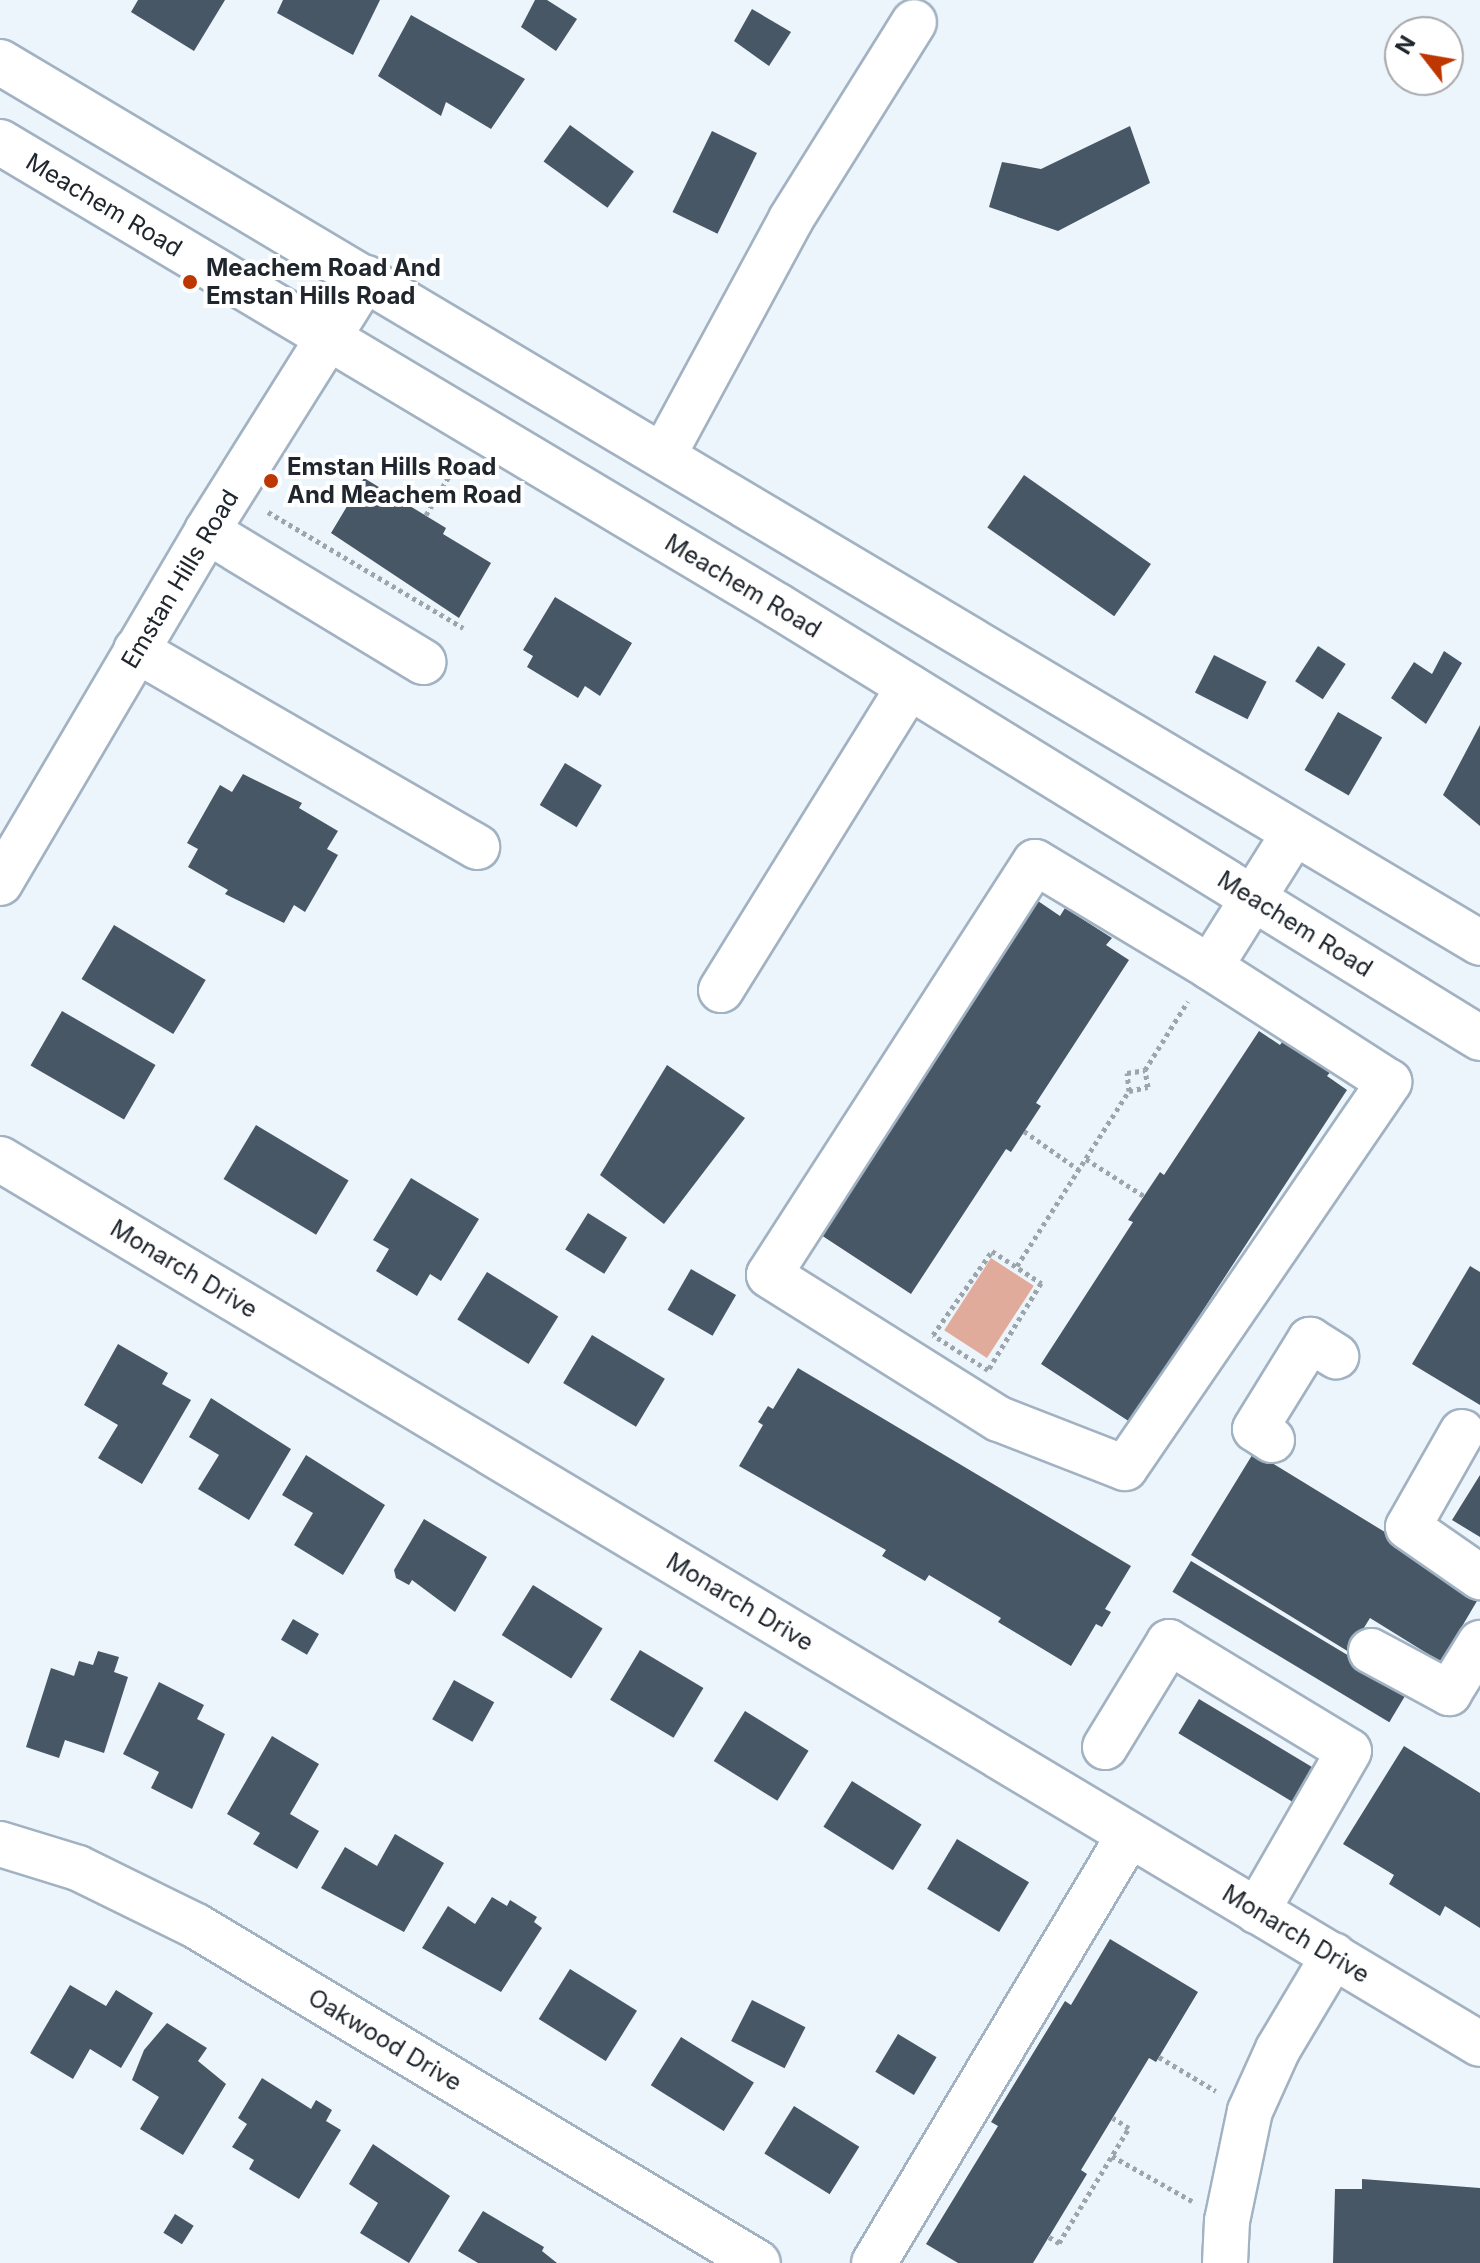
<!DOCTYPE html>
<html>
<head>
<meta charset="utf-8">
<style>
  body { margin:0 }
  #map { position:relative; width:1480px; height:2263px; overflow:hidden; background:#edf5fc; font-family:Inter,sans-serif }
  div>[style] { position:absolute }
  .water>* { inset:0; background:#e0ab9b; transform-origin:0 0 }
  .building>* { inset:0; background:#485766; transform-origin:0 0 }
  .path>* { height:5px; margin-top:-2.5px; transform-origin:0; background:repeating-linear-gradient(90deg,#9da5ac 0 4px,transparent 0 8px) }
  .roads { filter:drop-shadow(2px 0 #a1b2c2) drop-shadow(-2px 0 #a1b2c2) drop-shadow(0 2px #a1b2c2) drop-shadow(0 -2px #a1b2c2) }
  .minor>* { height:44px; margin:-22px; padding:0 22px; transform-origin:22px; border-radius:22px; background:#fff }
  .dots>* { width:22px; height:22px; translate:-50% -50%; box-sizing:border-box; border:4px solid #fff; border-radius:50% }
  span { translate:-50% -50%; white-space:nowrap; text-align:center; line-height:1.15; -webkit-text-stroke:8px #fff; paint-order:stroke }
  .street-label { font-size:24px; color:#20262d }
  .poi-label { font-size:24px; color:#20262d; font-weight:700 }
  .left { translate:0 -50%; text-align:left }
  .north { position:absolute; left:1384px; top:16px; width:80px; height:80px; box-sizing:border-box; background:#fff; border:2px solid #a6a8ab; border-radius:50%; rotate:301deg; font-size:22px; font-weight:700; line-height:32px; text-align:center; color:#20262d }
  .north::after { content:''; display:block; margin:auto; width:28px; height:36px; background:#be3600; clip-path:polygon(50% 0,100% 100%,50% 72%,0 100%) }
</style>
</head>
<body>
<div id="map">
  <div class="water">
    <i style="left:991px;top:1258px;width:51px;height:86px;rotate:33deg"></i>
  </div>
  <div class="building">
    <i style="clip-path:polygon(138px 0,225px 0,194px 51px,131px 12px)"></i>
    <i style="clip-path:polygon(283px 0,380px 0,353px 55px,277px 13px)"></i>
    <i style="clip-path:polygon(535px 0,547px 0,577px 19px,556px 51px,521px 27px)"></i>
    <i style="clip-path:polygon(752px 9px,791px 32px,769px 66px,734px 41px)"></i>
    <i style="clip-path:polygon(411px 15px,525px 79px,491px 129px,446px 102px,441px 116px,378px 76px)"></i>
    <i style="left:570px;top:125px;width:79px;height:45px;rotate:36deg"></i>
    <i style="clip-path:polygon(1130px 126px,1150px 183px,1058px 231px,989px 207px,1002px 162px,1041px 169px)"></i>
    <i style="left:712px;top:131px;width:50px;height:90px;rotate:26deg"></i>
    <i style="left:1024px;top:475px;width:155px;height:64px;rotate:35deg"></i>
    <i style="clip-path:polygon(364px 478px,446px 528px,443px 534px,491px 563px,459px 618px,331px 533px)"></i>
    <i style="clip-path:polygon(555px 597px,632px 643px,600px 696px,585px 686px,578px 698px,527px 667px,533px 656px,523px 650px)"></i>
    <i style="left:1318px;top:646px;width:33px;height:42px;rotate:33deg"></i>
    <i style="clip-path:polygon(1444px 651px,1462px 663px,1426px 724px,1391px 698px,1414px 662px,1432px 674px)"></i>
    <i style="left:1214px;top:655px;width:59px;height:42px;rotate:27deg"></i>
    <i style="left:1338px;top:712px;width:51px;height:67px;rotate:30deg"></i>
    <i style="clip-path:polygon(1480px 725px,1480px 826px,1443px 795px)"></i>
    <i style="left:565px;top:763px;width:43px;height:49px;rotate:31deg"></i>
    <i style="clip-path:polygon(243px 774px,302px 803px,299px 808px,338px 831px,327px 849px,338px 855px,305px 912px,294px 905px,284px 923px,225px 894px,228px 890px,188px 867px,198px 849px,187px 843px,220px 785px,232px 792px)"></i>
    <i style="clip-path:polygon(1038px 901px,1060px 916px,1065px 908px,1112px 938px,1106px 945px,1129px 960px,1036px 1103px,1041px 1106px,1011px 1152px,1006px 1149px,911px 1294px,821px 1235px)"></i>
    <i style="left:114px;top:925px;width:107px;height:63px;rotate:31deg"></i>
    <i style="left:62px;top:1011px;width:108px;height:63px;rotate:30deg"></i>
    <i style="clip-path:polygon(1259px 1031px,1280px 1045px,1284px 1039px,1332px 1070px,1327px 1076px,1347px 1090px,1130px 1422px,1041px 1364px,1133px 1222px,1128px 1220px,1160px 1172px,1164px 1175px)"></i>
    <i style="clip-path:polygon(667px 1065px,745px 1118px,664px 1224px,600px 1175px)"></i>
    <i style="left:256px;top:1125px;width:108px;height:63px;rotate:31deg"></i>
    <i style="clip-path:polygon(411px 1178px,479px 1219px,441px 1281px,430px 1274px,417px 1296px,376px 1271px,389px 1249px,373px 1240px)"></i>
    <i style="left:588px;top:1213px;width:46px;height:43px;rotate:32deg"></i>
    <i style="clip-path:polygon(1470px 1266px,1480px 1272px,1480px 1405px,1412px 1364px)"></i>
    <i style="left:691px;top:1269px;width:52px;height:47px;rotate:30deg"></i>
    <i style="left:487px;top:1272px;width:84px;height:56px;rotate:32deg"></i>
    <i style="left:592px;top:1335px;width:85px;height:56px;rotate:31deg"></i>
    <i style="clip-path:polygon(118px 1344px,168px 1373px,162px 1384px,191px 1400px,142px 1484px,98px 1458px,118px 1425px,84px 1405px)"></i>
    <i style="clip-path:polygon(798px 1368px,1131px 1566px,1105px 1609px,1111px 1612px,1102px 1627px,1096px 1624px,1071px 1666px,998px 1622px,1001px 1618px,929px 1575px,925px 1581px,882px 1556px,886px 1550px,739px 1466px,763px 1425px,758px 1422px,768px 1406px,773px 1409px)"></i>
    <i style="clip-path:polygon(211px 1398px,291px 1449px,249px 1520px,198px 1489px,219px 1455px,189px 1437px)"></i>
    <i style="clip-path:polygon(1254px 1452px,1411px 1548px,1407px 1555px,1471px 1594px,1477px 1601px,1441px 1662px,1370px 1618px,1349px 1652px,1191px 1555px)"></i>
    <i style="clip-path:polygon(306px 1455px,385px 1505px,343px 1575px,294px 1545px,313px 1513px,282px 1495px)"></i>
    <i style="clip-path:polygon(1480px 1475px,1480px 1537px,1452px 1520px)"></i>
    <i style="clip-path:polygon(424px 1519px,487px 1557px,455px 1612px,412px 1580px,409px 1585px,396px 1578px,394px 1570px)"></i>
    <i style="left:1191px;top:1561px;width:253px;height:36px;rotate:31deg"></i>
    <i style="left:533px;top:1585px;width:82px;height:59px;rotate:32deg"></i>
    <i style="left:293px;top:1619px;width:30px;height:24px;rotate:30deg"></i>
    <i style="left:640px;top:1650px;width:74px;height:58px;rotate:31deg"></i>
    <i style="clip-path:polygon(98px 1651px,119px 1657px,114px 1672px,128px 1677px,104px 1753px,65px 1740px,59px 1758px,26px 1747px,51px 1668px,74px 1676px,79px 1661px,93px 1665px)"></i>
    <i style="left:454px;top:1680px;width:46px;height:45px;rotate:29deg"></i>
    <i style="clip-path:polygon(159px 1682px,204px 1705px,197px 1719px,225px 1734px,192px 1809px,151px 1788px,159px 1772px,123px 1754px)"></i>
    <i style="left:1199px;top:1699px;width:142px;height:40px;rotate:31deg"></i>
    <i style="left:745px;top:1711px;width:75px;height:59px;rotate:32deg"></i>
    <i style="clip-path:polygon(272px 1736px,319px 1764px,290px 1814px,319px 1831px,297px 1869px,253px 1844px,260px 1833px,227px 1814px)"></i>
    <i style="clip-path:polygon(1404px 1746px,1480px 1793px,1480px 1928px,1445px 1906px,1440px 1916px,1389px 1884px,1394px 1875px,1343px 1844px)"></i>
    <i style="left:852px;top:1781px;width:82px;height:54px;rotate:32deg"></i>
    <i style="clip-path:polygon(395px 1834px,444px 1863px,404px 1932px,321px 1888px,345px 1847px,377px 1866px)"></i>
    <i style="left:957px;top:1839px;width:84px;height:58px;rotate:31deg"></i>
    <i style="clip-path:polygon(492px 1897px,507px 1906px,510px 1900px,537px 1917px,534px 1922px,542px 1928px,501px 1992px,422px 1948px,448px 1906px,475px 1924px)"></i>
    <i style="clip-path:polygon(1110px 1939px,1198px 1992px,1156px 2062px,1149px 2058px,1081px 2170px,1087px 2174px,1033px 2263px,958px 2263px,926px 2244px,998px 2126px,991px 2122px,1065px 2001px,1071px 2005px)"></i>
    <i style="left:570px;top:1969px;width:79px;height:59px;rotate:32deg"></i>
    <i style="clip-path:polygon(70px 1985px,106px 2006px,116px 1990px,153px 2013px,121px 2068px,90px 2049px,73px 2079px,30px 2053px)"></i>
    <i style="left:752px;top:2000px;width:60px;height:46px;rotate:27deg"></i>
    <i style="clip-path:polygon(167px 2023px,207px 2048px,198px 2061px,226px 2084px,183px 2155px,140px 2129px,159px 2097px,132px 2080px,144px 2050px)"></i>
    <i style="left:898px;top:2034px;width:45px;height:44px;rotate:31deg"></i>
    <i style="left:681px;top:2037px;width:86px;height:57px;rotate:32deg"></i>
    <i style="clip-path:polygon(262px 2078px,311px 2109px,316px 2100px,332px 2110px,326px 2121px,341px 2130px,299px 2199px,249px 2169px,254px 2160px,232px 2147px,247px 2124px,238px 2118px)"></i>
    <i style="left:794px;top:2106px;width:77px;height:56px;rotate:32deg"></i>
    <i style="clip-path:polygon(373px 2144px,450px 2196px,409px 2263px,360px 2233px,378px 2203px,349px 2184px)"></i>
    <i style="clip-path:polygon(1362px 2179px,1480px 2188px,1480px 2263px,1333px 2263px,1335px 2189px,1362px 2189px)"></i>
    <i style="clip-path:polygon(483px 2211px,544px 2247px,542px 2251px,557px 2263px,478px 2263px,458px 2251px)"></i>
    <i style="left:175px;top:2214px;width:22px;height:22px;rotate:32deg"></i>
  </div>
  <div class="path">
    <i style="left:268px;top:512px;width:227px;rotate:30.7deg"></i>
    <i style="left:426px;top:515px;width:63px;rotate:-59.3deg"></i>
    <i style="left:1129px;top:1091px;width:19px;rotate:-12deg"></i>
    <i style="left:1148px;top:1087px;width:17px;rotate:-100deg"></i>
    <i style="left:1024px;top:1131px;width:67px;rotate:35.3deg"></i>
    <i style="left:1086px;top:1159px;width:69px;rotate:32.5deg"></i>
    <i style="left:992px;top:1251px;width:59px;rotate:33.1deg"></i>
    <i style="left:1041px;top:1283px;width:102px;rotate:121.3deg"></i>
    <i style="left:988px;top:1370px;width:65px;rotate:-147.5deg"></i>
    <i style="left:933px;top:1335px;width:103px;rotate:-54.9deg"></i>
    <i style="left:1017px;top:1266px;width:208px;rotate:-57.4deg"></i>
    <i style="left:1129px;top:1091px;width:18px;rotate:-96deg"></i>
    <i style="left:1127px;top:1073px;width:18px;rotate:-9deg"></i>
    <i style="left:1145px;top:1070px;width:81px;rotate:-58.1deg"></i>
    <i style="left:1159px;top:2057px;width:66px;rotate:30.8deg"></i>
    <i style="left:1112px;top:2156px;width:92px;rotate:29.4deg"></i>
    <i style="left:1049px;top:2237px;width:12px;rotate:31deg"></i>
    <i style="left:1059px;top:2243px;width:135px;rotate:-58.7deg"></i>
    <i style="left:1129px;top:2128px;width:19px;rotate:-148deg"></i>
  </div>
  <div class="roads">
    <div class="minor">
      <i style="left:0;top:62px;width:1722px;rotate:30.76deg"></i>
      <i style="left:0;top:142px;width:906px;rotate:30.81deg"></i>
      <i style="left:778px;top:606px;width:824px;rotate:31.61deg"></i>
      <i style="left:663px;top:456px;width:269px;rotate:-61.6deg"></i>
      <i style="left:791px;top:219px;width:232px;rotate:-58deg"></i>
      <i style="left:207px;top:531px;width:253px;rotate:31.2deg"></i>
      <i style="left:136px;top:650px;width:394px;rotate:30deg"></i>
      <i style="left:0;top:883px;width:408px;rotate:-59.5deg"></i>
      <i style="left:207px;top:531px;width:299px;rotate:-57.9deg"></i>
      <i style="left:1210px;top:967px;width:204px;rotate:-149deg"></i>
      <i style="left:1035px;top:862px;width:491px;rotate:122.8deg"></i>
      <i style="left:769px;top:1275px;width:271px;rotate:32.1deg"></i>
      <i style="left:999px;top:1419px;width:135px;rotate:21.3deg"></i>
      <i style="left:1125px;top:1468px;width:468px;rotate:-55.6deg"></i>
      <i style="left:1389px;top:1082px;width:213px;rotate:-147.3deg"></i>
      <i style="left:1210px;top:967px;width:158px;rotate:-57.9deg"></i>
      <i style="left:721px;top:990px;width:357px;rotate:-58.2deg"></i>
      <i style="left:0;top:1159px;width:1724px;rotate:30.88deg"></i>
      <i style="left:1462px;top:1432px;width:109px;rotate:119.6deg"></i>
      <i style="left:1408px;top:1527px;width:88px;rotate:34.8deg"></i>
      <i style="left:1272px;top:1440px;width:20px;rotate:-147deg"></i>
      <i style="left:1255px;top:1429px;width:105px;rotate:-58.3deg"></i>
      <i style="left:1310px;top:1340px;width:31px;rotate:32deg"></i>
      <i style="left:1371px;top:1651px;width:89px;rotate:28.3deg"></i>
      <i style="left:1449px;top:1693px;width:59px;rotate:-58.2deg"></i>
      <i style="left:1105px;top:1747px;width:123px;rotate:-58.6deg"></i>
      <i style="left:1169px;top:1642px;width:210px;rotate:31.2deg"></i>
      <i style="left:1349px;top:1751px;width:185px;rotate:119.9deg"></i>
      <i style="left:0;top:1844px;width:82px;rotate:17.1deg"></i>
      <i style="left:78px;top:1868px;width:131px;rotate:26.2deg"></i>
      <i style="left:196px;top:1926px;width:655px;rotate:30.95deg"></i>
      <i style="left:874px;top:2263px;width:498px;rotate:-59.2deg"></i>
      <i style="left:1225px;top:2263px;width:42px;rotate:-87.3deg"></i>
      <i style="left:1227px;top:2221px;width:112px;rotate:-78.2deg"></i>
      <i style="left:1250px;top:2111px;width:68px;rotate:-65.7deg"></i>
      <i style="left:1278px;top:2049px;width:109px;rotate:-59.2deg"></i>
    </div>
  </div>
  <div class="dots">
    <i style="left:190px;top:282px;background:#be3600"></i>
    <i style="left:271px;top:481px;background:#be3600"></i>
  </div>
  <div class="street-label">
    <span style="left:104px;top:205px;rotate:31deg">Meachem Road</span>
    <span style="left:180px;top:579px;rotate:-59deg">Emstan Hills Road</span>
    <span style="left:743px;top:586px;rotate:31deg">Meachem Road</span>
    <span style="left:1295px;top:924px;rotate:32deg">Meachem Road</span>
    <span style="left:184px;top:1269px;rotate:31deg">Monarch Drive</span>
    <span style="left:740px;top:1602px;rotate:31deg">Monarch Drive</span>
    <span style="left:1296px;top:1934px;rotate:31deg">Monarch Drive</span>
    <span style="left:385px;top:2040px;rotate:31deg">Oakwood Drive</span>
  </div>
  <div class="poi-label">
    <span class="left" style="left:206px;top:282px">Meachem Road And<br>Emstan Hills Road</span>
    <span class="left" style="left:287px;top:481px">Emstan Hills Road<br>And Meachem Road</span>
  </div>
  <div class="north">N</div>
</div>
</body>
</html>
